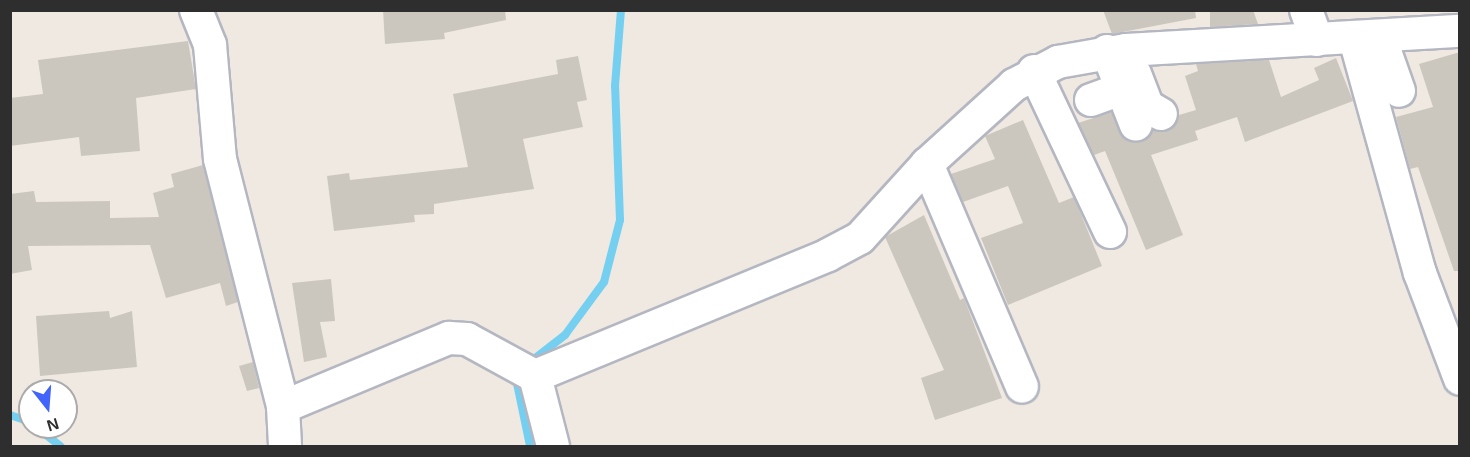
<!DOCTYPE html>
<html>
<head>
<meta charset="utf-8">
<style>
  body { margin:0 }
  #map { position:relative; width:1470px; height:457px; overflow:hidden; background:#efe9e1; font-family:Arial,sans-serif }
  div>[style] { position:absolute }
  .stream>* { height:8px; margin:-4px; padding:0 4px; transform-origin:4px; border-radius:4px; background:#75cff0 }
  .building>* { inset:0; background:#cbc7bf }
  .roads { filter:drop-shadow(2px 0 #b4b7c1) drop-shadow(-2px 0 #b4b7c1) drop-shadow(0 2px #b4b7c1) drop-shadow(0 -2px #b4b7c1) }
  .minor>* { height:32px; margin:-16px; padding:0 16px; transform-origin:16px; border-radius:16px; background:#fff }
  span { translate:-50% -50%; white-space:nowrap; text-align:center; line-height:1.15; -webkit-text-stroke:4.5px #fff; paint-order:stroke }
  .frame { position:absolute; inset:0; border:12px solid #2e2e2e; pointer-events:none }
  .north { position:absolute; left:18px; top:379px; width:60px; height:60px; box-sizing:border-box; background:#fff; border:2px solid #ababab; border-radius:50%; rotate:163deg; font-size:16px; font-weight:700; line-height:24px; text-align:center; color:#2e2e2e }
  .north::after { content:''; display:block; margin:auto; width:21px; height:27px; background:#4264fb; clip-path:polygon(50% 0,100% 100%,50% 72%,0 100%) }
</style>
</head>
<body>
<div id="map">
  <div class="stream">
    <i style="left:529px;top:363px;width:46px;rotate:-37.9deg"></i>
    <i style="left:565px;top:335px;width:66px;rotate:-53.7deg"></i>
    <i style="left:604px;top:282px;width:64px;rotate:-75.5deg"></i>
    <i style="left:620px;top:220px;width:134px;rotate:-92.1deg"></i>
    <i style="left:615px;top:86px;width:76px;rotate:-85.5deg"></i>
    <i style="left:515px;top:374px;width:74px;rotate:78.2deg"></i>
    <i style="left:10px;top:415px;width:21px;rotate:19deg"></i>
    <i style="left:36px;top:427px;width:31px;rotate:38deg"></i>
  </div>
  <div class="building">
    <i style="clip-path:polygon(383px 10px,505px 10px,506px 20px,444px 33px,445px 39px,385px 44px)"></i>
    <i style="clip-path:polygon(1103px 10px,1195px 10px,1196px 18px,1112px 34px)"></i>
    <i style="clip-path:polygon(1210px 10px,1253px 10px,1258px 24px,1210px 27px)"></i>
    <i style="clip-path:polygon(188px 41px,196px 89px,136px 98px,140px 151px,81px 156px,79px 137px,10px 146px,10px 98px,43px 94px,38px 60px)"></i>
    <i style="clip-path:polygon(1460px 52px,1460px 271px,1454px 271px,1418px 167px,1410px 169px,1396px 117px,1433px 107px,1419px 64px)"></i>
    <i style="clip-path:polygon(578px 56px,587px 100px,577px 102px,583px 127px,523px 139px,534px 189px,434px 204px,434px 214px,414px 215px,415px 222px,334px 231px,327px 176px,349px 173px,350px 180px,468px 167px,453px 94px,558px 74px,556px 60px)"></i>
    <i style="clip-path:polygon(1336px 58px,1353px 101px,1245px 142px,1237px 117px,1195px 131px,1198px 140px,1151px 155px,1183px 235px,1146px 250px,1105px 151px,1094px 155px,1078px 123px,1112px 112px,1124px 139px,1142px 142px,1153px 130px,1170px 130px,1179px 115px,1196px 110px,1185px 76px,1198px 71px,1196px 64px,1269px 60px,1281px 97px,1319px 80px,1314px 68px)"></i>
    <i style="clip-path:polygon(1023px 120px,1059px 203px,1074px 197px,1102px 266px,1008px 305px,981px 238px,1023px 223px,1008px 186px,963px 202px,951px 174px,995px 159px,985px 136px)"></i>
    <i style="clip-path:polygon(203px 165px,238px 302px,226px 306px,220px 283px,166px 298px,150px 245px,28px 246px,32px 270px,10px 274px,10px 194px,34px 191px,36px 202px,110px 201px,110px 218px,159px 217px,153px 193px,174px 187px,171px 174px)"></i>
    <i style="clip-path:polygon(924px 215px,960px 300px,964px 298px,1002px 398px,935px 420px,921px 378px,944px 370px,885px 237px)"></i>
    <i style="clip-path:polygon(331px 279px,335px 321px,320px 322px,327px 357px,304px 362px,292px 283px)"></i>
    <i style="clip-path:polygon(109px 311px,110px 318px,132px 311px,137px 367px,40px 376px,36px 316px)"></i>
    <i style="clip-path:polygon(253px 362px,259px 388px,247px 391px,239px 366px)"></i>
  </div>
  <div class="roads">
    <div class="minor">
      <i style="left:196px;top:10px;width:38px;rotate:68deg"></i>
      <i style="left:210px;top:45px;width:114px;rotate:85deg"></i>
      <i style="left:220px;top:159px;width:256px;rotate:75.7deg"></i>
      <i style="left:283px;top:407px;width:39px;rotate:87deg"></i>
      <i style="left:1306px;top:10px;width:32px;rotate:70deg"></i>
      <i style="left:1380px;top:37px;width:57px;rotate:70.6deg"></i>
      <i style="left:1355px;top:39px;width:243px;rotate:74.5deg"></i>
      <i style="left:1420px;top:273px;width:113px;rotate:69.3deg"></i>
      <i style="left:1107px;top:51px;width:79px;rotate:68.6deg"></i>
      <i style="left:1034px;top:71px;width:178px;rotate:64.7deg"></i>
      <i style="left:1135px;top:74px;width:34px;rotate:69deg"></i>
      <i style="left:1147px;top:106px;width:16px;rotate:30deg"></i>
      <i style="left:1091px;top:100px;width:33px;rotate:-20deg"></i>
      <i style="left:927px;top:164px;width:242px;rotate:66.9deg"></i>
      <i style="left:535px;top:376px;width:72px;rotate:75.6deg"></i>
      <i style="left:283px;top:407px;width:180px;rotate:-22.6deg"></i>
      <i style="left:449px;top:338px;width:18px;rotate:3deg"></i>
      <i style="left:467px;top:339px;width:77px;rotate:28.6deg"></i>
      <i style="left:535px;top:376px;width:317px;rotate:-22.4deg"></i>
      <i style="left:828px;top:255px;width:36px;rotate:-28deg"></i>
      <i style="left:860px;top:238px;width:100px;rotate:-47.8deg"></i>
      <i style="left:927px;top:164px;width:118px;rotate:-42.2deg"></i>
      <i style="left:1014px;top:85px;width:50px;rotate:-27.6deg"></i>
      <i style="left:1058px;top:62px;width:69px;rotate:-10deg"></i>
      <i style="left:1126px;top:50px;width:335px;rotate:-3.3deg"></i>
    </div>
  </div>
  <div class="frame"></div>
  <div class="north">N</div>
</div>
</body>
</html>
